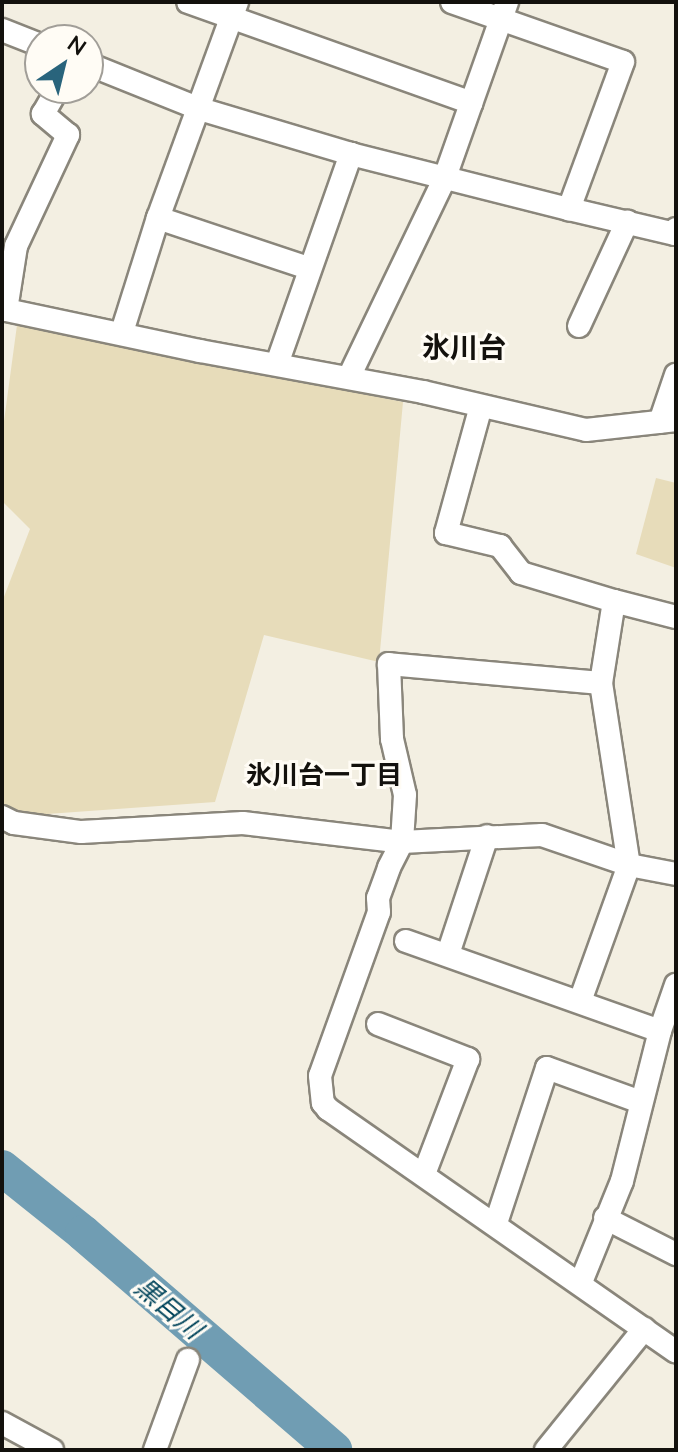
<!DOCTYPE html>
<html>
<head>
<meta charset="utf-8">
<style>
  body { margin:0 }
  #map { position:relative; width:678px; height:1452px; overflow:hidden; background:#f3efe2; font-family:"Nunito Sans","Noto Sans JP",sans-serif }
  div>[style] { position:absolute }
  .green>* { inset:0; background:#e7dcba }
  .river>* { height:36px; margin:-18px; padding:0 18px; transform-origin:18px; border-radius:18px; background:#709db3 }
  .roads { filter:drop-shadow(2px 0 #8a867b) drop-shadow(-2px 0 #8a867b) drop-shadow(0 2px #8a867b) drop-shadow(0 -2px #8a867b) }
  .minor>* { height:22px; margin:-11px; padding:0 11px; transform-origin:11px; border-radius:11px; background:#fff }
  span { translate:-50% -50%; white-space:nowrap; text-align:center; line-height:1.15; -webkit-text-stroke:6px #fffcf5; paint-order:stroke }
  .neighbourhood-label { font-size:26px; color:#13110d; font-weight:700 }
  .water-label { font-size:26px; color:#01445b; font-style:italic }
  .quarter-label { font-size:28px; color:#13110d; font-weight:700 }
  .frame { position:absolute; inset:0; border:4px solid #13110d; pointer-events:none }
  .north { position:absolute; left:24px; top:24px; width:80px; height:80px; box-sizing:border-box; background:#fffcf5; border:2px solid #a19e98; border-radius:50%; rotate:35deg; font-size:22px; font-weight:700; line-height:32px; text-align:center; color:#13110d }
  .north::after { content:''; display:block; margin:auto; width:28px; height:36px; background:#29647c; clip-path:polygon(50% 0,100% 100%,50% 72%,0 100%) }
</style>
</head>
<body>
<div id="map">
  <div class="green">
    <i style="clip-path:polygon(17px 325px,403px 402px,379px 662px,264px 635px,215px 802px,19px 816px,2px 807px,2px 602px,30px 529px,2px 501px,2px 436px)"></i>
    <i style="clip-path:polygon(656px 478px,676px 483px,676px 568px,636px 554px)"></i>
  </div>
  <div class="river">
    <i style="left:2px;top:1168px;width:104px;rotate:38.7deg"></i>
    <i style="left:83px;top:1233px;width:332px;rotate:40.8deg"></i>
  </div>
  <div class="roads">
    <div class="minor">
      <i style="left:188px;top:2px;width:301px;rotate:19.6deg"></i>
      <i style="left:452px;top:2px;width:181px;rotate:19.3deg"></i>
      <i style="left:623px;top:62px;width:157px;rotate:110.2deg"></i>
      <i style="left:2px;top:30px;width:41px;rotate:21.5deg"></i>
      <i style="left:88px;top:64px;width:121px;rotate:21.9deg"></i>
      <i style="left:200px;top:109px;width:158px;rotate:16.6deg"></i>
      <i style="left:351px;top:154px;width:225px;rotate:14.2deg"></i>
      <i style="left:569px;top:209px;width:109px;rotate:13.3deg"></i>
      <i style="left:675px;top:234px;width:5px;rotate:-79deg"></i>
      <i style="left:158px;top:218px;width:158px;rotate:18.4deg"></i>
      <i style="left:2px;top:309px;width:202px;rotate:12deg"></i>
      <i style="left:200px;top:351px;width:227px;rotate:10.4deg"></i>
      <i style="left:423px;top:392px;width:167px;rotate:13.1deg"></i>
      <i style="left:586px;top:430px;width:91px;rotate:-6.3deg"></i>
      <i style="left:6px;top:310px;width:65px;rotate:-81.1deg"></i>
      <i style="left:16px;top:246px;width:123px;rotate:-64.9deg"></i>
      <i style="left:68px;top:135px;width:33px;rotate:-140deg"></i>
      <i style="left:43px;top:114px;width:30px;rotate:-60deg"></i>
      <i style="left:579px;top:326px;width:115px;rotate:-65.2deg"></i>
      <i style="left:122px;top:332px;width:120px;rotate:-72.5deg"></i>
      <i style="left:158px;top:218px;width:230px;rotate:-69.9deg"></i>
      <i style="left:277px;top:364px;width:223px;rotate:-70.6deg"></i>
      <i style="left:349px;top:377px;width:219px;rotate:-64.3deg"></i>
      <i style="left:444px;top:180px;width:189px;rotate:-70.5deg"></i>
      <i style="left:481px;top:406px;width:132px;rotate:105.4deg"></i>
      <i style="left:446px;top:533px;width:56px;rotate:13.5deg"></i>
      <i style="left:500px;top:546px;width:34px;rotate:52deg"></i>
      <i style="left:521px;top:573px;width:97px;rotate:16.8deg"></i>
      <i style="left:614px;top:601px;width:83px;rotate:99deg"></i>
      <i style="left:601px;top:683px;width:184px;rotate:81.3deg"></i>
      <i style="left:629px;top:865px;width:145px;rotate:109.8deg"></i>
      <i style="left:660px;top:422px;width:50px;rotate:-71.2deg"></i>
      <i style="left:614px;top:601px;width:64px;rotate:14.5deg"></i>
      <i style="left:601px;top:683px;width:213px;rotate:-174.9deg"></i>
      <i style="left:389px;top:664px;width:75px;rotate:87.7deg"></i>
      <i style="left:392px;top:739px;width:57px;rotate:76.9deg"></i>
      <i style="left:405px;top:795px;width:47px;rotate:93.7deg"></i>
      <i style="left:402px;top:842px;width:29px;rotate:117deg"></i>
      <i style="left:389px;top:868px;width:32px;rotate:110deg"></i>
      <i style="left:378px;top:898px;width:14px;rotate:86deg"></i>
      <i style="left:379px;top:912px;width:174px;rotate:109.8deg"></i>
      <i style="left:320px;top:1076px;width:27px;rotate:84deg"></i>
      <i style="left:323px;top:1103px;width:8px;rotate:50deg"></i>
      <i style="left:328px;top:1109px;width:424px;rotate:34.9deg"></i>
      <i style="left:2px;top:817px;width:13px;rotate:27deg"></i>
      <i style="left:14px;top:823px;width:68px;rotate:7.7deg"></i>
      <i style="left:81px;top:832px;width:162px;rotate:-3.2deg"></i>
      <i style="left:243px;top:823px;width:160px;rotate:6.8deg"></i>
      <i style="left:402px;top:842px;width:140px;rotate:-2.9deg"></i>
      <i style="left:542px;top:835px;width:92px;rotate:19deg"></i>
      <i style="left:629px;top:865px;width:48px;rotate:10.8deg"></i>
      <i style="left:406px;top:941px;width:269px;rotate:19.5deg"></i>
      <i style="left:448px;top:954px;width:124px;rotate:-71.7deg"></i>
      <i style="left:378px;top:1024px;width:97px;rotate:21.3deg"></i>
      <i style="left:468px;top:1059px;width:123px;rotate:110.9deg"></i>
      <i style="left:605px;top:1218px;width:80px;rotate:26.9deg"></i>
      <i style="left:496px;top:1223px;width:163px;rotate:-71.8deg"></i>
      <i style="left:547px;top:1068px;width:100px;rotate:19.9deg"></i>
      <i style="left:581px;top:1282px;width:109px;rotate:-67.9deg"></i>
      <i style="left:622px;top:1181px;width:155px;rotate:-75.8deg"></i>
      <i style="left:660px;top:1031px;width:49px;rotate:-70.8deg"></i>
      <i style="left:2px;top:1423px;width:57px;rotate:28.4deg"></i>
      <i style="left:155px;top:1450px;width:96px;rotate:-69.9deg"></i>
      <i style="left:546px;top:1450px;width:156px;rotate:-51deg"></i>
    </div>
  </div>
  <div class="neighbourhood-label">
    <span style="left:324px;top:776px">氷川台一丁目</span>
  </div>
  <div class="water-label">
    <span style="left:168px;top:1309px;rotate:40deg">黒目川</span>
  </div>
  <div class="quarter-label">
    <span style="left:464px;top:348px">氷川台</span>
  </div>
  <div class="frame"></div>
  <div class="north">N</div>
</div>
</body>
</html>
